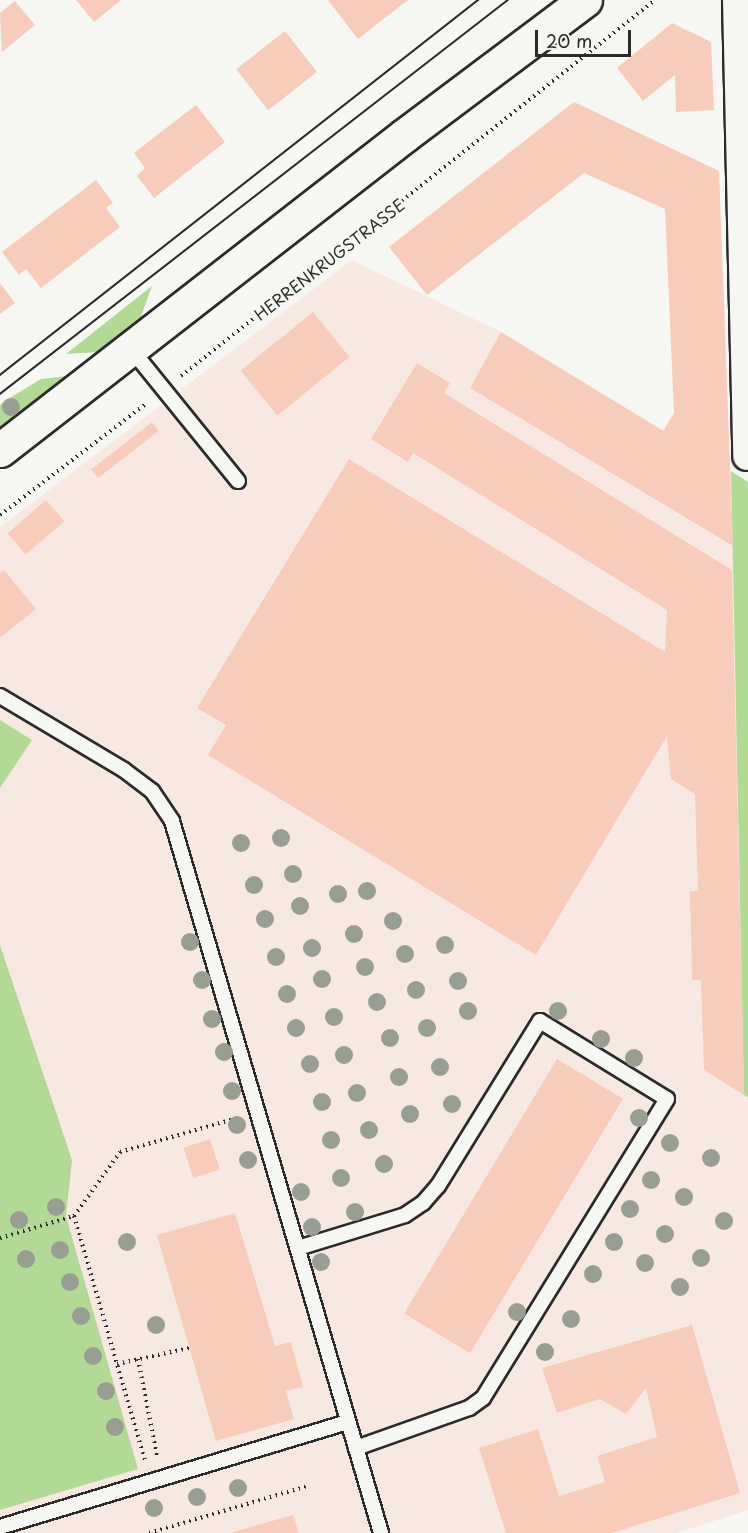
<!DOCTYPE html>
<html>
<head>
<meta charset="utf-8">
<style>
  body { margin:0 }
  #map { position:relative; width:748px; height:1533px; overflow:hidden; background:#f6f6f2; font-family:"Playpen Sans",sans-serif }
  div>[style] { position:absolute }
  .built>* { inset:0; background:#f7e9e1 }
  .green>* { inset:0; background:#b2d995 }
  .building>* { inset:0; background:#f8ccba; transform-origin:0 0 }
  .path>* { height:4px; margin-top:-2px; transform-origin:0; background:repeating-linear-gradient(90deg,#2b2b2b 0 1.5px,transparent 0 6px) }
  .roads { filter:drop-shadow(2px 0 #2b2b2b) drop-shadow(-2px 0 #2b2b2b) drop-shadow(0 2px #2b2b2b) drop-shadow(0 -2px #2b2b2b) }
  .service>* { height:14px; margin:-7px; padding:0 7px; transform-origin:7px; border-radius:7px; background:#f6f6f2 }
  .minor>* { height:27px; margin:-13.5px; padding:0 13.5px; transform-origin:13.5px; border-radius:13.5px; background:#f6f6f2 }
  .tertiary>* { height:33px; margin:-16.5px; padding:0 16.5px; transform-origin:16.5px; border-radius:16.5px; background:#f6f6f2 }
  .tram>* { height:1.5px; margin:-0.75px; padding:0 0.75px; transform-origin:0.75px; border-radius:0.75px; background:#2b2b2b }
  .trees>* { width:18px; height:18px; margin:-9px; border-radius:50%; background:#999e93 }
  span { translate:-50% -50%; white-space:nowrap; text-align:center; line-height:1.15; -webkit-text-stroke:6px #f6f6f2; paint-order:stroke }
  .street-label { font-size:16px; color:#2b2b2b }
  .scale { position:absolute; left:535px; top:30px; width:96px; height:27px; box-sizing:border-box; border:3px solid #2b2b2b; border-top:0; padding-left:8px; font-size:18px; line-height:21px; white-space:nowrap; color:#2b2b2b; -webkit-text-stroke:4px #f6f6f2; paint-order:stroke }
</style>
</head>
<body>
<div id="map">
  <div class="built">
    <i style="clip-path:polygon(352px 260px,501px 332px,731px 471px,744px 1094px,748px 1097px,748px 1510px,676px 1533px,0 1533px,0 527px)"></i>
  </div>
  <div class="green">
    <i style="clip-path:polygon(152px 286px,140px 319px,98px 352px,66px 354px)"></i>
    <i style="clip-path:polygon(67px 376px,0 428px,0 405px,8px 399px,41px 379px)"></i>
    <i style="clip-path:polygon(731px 471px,748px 482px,748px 1097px,744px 1095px)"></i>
    <i style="clip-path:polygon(0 720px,32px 740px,0 788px)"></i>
    <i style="clip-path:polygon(0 945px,72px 1160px,66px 1216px,138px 1469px,0 1510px)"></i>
  </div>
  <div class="building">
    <i style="clip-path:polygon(76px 0,121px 0,94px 22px)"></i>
    <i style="clip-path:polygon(328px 0,408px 0,358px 39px)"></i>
    <i style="clip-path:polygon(15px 1px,35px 25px,2px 52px,0 13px)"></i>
    <i style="clip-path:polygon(672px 23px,711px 42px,714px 110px,676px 112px,675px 75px,643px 101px,617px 68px)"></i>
    <i style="left:285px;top:31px;width:52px;height:62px;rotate:52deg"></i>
    <i style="clip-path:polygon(574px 102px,719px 171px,733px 546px,470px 388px,501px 332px,663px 431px,674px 413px,665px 209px,584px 173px,427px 295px,389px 247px)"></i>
    <i style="clip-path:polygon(196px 105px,225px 142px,154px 198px,137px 176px,145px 168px,134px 153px)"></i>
    <i style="clip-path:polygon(96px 180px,113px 203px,106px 208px,120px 227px,41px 288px,26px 269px,19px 275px,2px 252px)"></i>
    <i style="clip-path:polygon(0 283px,15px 303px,0 314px)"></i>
    <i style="left:313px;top:312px;width:58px;height:93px;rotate:51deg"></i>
    <i style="clip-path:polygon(417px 363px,450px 383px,444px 393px,732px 570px,744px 1095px,704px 1070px,701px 980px,692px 980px,690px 891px,698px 891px,695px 794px,671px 779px,667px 736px,536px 955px,208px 755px,226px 725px,197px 708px,349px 459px,665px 652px,667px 610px,413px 453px,408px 462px,371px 439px)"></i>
    <i style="left:152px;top:422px;width:11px;height:77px;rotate:52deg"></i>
    <i style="left:46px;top:500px;width:28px;height:51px;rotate:49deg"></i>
    <i style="clip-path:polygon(4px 570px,36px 609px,0 638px,0 573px)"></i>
    <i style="left:557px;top:1059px;width:77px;height:297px;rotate:31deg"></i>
    <i style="left:210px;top:1139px;width:32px;height:28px;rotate:72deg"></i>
    <i style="clip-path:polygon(235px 1213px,275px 1346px,291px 1342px,303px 1387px,286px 1391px,294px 1419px,216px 1441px,157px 1235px)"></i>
    <i style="clip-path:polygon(692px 1325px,740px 1493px,612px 1533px,506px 1533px,479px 1448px,538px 1429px,559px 1496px,605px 1482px,597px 1456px,657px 1437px,646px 1388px,626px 1414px,600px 1399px,557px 1413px,542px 1368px)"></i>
    <i style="clip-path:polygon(293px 1515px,299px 1533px,233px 1533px,233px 1532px)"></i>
  </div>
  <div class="path">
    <i style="left:181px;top:376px;width:605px;rotate:-38.42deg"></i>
    <i style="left:0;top:515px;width:185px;rotate:-37.3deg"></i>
    <i style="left:74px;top:1216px;width:255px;rotate:73.8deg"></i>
    <i style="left:0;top:1238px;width:77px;rotate:-16.6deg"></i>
    <i style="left:74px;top:1216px;width:79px;rotate:-54.3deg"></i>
    <i style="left:120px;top:1152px;width:122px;rotate:-16.2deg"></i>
    <i style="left:138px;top:1359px;width:99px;rotate:78.9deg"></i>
    <i style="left:117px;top:1364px;width:74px;rotate:-12.5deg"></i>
    <i style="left:149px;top:1533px;width:166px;rotate:-16.5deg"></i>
  </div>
  <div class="roads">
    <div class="service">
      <i style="left:131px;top:349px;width:170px;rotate:51deg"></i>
      <i style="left:0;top:696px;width:144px;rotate:30.8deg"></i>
      <i style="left:124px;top:770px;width:35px;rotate:37deg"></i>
      <i style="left:152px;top:791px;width:36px;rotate:56deg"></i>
      <i style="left:172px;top:821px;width:742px;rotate:73.64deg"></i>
      <i style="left:298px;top:1248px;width:112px;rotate:-17.1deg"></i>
      <i style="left:405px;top:1215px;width:22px;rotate:-34deg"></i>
      <i style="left:423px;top:1203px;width:23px;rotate:-49deg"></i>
      <i style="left:438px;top:1186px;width:194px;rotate:-58.3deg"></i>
      <i style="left:540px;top:1021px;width:149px;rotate:31.6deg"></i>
      <i style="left:667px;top:1099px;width:351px;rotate:121.6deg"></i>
      <i style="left:483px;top:1398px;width:17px;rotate:144deg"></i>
      <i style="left:469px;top:1408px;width:120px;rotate:160.5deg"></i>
      <i style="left:0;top:1527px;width:363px;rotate:-16.8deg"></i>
    </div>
    <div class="minor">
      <i style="left:736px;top:0;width:456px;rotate:88.7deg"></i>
    </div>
    <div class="tertiary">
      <i style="left:0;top:450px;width:513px;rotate:-37.87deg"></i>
      <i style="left:405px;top:135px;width:225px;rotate:-36.9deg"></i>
    </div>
  </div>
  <div class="tram">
    <i style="left:0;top:375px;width:608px;rotate:-38.11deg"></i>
    <i style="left:0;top:394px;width:643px;rotate:-37.8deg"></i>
  </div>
  <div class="trees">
    <i style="left:11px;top:407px"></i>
    <i style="left:281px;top:838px"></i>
    <i style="left:241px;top:843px"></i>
    <i style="left:293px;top:874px"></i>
    <i style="left:254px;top:885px"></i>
    <i style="left:367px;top:891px"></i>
    <i style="left:338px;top:894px"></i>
    <i style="left:300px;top:906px"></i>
    <i style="left:265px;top:919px"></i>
    <i style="left:393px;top:921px"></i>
    <i style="left:354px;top:934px"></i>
    <i style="left:190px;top:942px"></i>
    <i style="left:445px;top:945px"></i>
    <i style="left:312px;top:948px"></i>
    <i style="left:405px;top:954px"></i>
    <i style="left:276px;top:957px"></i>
    <i style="left:365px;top:967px"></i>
    <i style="left:322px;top:979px"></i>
    <i style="left:202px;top:980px"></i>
    <i style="left:458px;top:981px"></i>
    <i style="left:416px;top:990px"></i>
    <i style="left:287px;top:994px"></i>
    <i style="left:377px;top:1002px"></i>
    <i style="left:468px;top:1011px"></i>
    <i style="left:558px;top:1011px"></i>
    <i style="left:334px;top:1017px"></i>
    <i style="left:212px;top:1019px"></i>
    <i style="left:296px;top:1028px"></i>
    <i style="left:427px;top:1028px"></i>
    <i style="left:390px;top:1038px"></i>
    <i style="left:601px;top:1039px"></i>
    <i style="left:224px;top:1052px"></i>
    <i style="left:344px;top:1055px"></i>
    <i style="left:634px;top:1058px"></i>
    <i style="left:310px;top:1064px"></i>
    <i style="left:440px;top:1067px"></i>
    <i style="left:399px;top:1077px"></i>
    <i style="left:232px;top:1091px"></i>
    <i style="left:357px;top:1093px"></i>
    <i style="left:322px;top:1102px"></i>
    <i style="left:452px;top:1104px"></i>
    <i style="left:410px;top:1114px"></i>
    <i style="left:639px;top:1118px"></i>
    <i style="left:237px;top:1125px"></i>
    <i style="left:369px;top:1130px"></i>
    <i style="left:331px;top:1140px"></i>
    <i style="left:670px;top:1143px"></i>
    <i style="left:711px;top:1158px"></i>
    <i style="left:248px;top:1160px"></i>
    <i style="left:384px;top:1164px"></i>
    <i style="left:341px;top:1178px"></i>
    <i style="left:651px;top:1180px"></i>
    <i style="left:301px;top:1192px"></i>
    <i style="left:684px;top:1197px"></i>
    <i style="left:56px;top:1207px"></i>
    <i style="left:630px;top:1209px"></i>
    <i style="left:355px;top:1212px"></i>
    <i style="left:19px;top:1220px"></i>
    <i style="left:724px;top:1221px"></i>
    <i style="left:312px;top:1227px"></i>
    <i style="left:665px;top:1234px"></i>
    <i style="left:127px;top:1242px"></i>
    <i style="left:614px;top:1242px"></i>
    <i style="left:60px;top:1250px"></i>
    <i style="left:701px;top:1258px"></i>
    <i style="left:26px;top:1259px"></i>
    <i style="left:321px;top:1262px"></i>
    <i style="left:645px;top:1263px"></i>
    <i style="left:593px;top:1274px"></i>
    <i style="left:70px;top:1282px"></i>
    <i style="left:680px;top:1287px"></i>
    <i style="left:517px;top:1312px"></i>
    <i style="left:81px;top:1316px"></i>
    <i style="left:571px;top:1319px"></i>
    <i style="left:156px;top:1325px"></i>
    <i style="left:545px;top:1352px"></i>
    <i style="left:93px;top:1356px"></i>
    <i style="left:106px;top:1391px"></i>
    <i style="left:115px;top:1427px"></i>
    <i style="left:238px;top:1488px"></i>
    <i style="left:197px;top:1497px"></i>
    <i style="left:154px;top:1508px"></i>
  </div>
  <div class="street-label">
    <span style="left:329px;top:259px;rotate:-38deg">HERRENKRUGSTRASSE</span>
  </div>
  <div class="scale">20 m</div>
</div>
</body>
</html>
